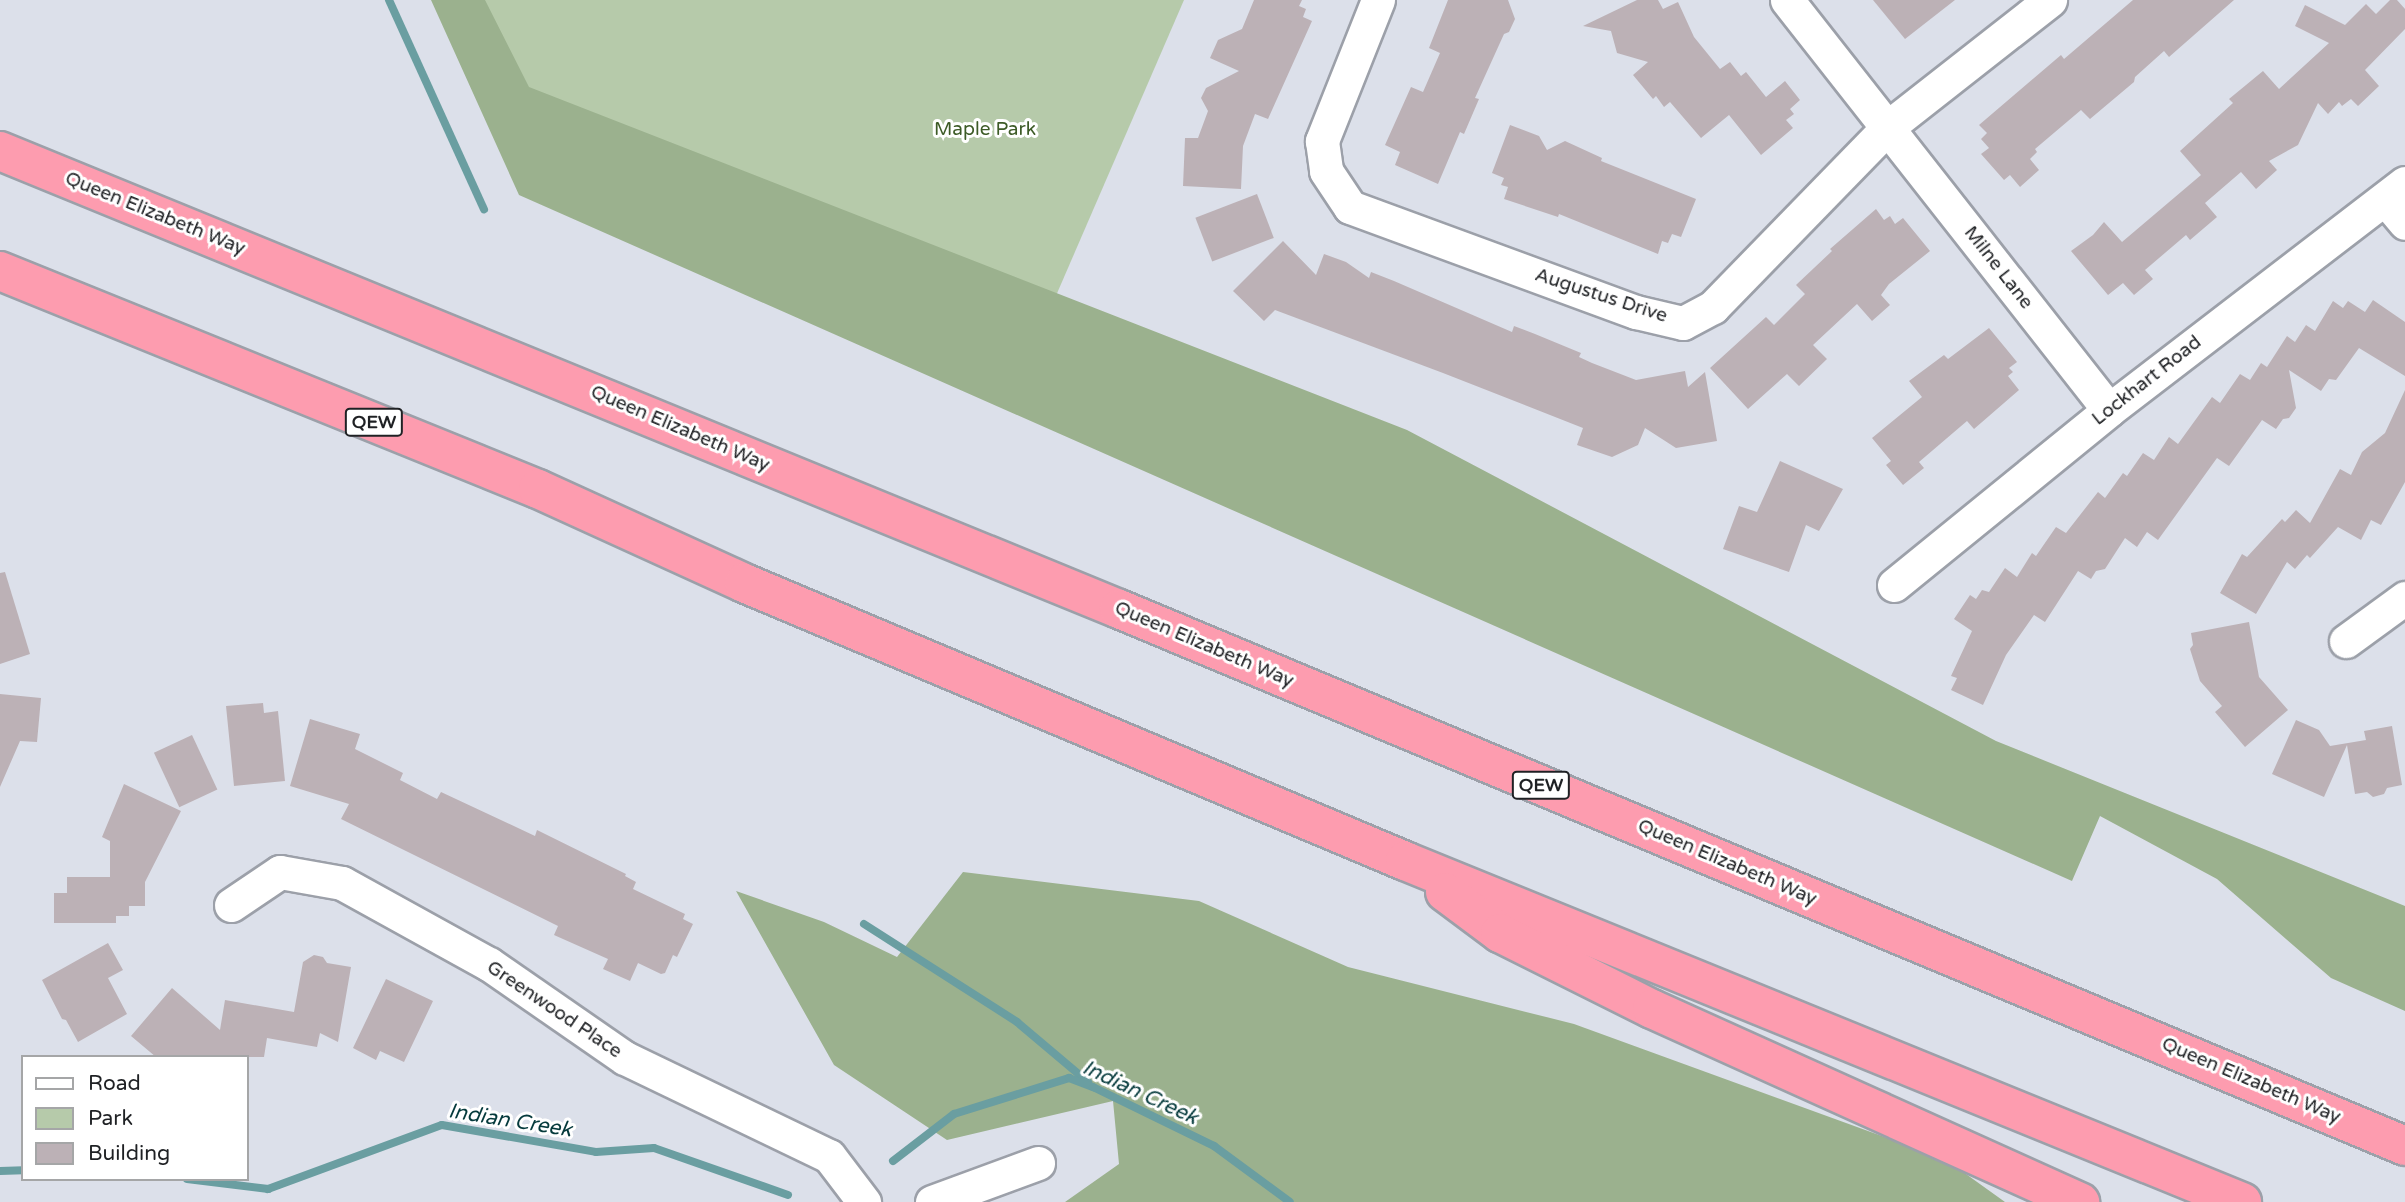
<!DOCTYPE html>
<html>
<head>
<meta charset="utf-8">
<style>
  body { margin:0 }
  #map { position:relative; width:2405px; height:1202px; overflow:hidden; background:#dce0ea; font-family:"Varela Round",sans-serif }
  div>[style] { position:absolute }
  .green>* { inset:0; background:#b6caaa }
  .forest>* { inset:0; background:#9bb18e }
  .stream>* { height:8px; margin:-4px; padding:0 4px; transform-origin:4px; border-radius:4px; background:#6a9ea1 }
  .building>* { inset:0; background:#bcb1b6; transform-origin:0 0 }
  .roads { filter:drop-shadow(2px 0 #9ca0a9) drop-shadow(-2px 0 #9ca0a9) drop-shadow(0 2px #9ca0a9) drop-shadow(0 -2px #9ca0a9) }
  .minor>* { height:33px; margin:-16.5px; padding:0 16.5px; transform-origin:16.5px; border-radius:16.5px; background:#fff }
  .highway>* { height:38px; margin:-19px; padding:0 19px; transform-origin:19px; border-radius:19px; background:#fd9caf }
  span { translate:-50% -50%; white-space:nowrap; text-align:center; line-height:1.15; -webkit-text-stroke:6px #fff; paint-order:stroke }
  .shield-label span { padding:2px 5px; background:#fff; border:2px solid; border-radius:5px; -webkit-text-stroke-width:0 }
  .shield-label { font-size:18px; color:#1f2124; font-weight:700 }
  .park-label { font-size:19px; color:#3d5b27 }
  .street-label { font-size:19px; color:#1f2124 }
  .water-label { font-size:21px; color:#053a3c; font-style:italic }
  .legend { position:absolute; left:21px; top:1055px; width:228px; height:126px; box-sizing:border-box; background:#fff; border:2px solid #a5a6a7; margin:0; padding:9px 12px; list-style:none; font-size:21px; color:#1f2124 }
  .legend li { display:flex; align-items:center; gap:14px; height:35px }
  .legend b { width:35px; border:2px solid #a5a6a7 }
</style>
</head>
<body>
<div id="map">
  <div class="green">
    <i style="clip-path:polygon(473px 0,1184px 0,1055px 298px,516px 88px)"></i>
  </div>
  <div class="forest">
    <i style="clip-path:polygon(431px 0,485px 0,529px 87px,1407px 430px,1996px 741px,2405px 906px,2405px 1011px,2331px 978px,2217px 879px,2100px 816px,2072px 881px,519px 195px)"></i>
    <i style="clip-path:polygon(963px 872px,1199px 901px,1348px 967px,1574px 1024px,1945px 1159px,2005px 1202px,1065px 1202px,1119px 1164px,1113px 1101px,947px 1140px,834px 1065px,736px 891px,824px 922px,897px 957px)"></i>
  </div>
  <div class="stream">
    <i style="left:389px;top:0;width:230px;rotate:65.6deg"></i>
    <i style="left:864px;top:924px;width:182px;rotate:32.6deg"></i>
    <i style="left:1017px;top:1022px;width:93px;rotate:40.2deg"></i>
    <i style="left:893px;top:1161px;width:77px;rotate:-37.6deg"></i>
    <i style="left:954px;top:1114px;width:121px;rotate:-17.4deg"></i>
    <i style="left:1069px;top:1078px;width:26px;rotate:21deg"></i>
    <i style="left:1093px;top:1087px;width:135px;rotate:26deg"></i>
    <i style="left:1214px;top:1146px;width:94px;rotate:36.4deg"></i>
    <i style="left:0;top:1171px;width:23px;rotate:-2deg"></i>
    <i style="left:187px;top:1179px;width:82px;rotate:7deg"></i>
    <i style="left:268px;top:1189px;width:185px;rotate:-20.2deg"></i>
    <i style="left:442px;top:1125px;width:156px;rotate:9.9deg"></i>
    <i style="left:596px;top:1152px;width:58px;rotate:-3.9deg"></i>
    <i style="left:654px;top:1148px;width:142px;rotate:19.3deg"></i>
  </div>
  <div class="building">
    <i style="clip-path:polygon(1254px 0,1302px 0,1299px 6px,1306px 9px,1303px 17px,1312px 21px,1268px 119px,1255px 114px,1243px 146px,1241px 189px,1183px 186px,1185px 138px,1198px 138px,1208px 111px,1201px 98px,1206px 88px,1239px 71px,1210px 58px,1218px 40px,1242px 29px)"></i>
    <i style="clip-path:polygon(1448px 0,1508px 0,1515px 19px,1509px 32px,1504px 34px,1475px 98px,1479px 99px,1464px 134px,1460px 132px,1438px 184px,1395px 165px,1400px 152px,1385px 145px,1411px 87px,1423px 92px,1440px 53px,1429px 48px)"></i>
    <i style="clip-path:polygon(1637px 0,1658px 0,1663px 9px,1678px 2px,1694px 37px,1720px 69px,1730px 62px,1741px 76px,1746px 72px,1766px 97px,1785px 81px,1800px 100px,1790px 109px,1794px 114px,1786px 120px,1793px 128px,1761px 155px,1729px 115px,1701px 138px,1670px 102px,1664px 107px,1656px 96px,1653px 99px,1633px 75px,1648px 62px,1617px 53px,1611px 31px,1583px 26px)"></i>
    <i style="clip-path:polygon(1873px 0,1955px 0,1905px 39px)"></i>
    <i style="clip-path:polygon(2133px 0,2234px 0,2169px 57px,2164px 51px,2135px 77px,2134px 82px,2090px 119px,2081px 110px,2035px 149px,2037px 152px,2030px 159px,2039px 170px,2020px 187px,2010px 175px,2004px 180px,1981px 154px,1989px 148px,1981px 139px,1987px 133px,1979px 125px,2061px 55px,2064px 59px)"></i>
    <i style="clip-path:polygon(2390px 0,2397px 0,2405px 9px,2405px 29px,2365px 70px,2379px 86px,2358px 106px,2351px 99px,2342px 106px,2339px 102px,2328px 114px,2318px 103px,2298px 145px,2269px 161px,2277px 170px,2256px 189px,2241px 172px,2205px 203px,2217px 217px,2190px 240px,2186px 235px,2145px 270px,2153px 279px,2134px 295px,2123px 283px,2108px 295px,2071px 251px,2093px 235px,2104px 222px,2122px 242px,2201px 175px,2180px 151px,2233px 103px,2229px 99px,2263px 71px,2279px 89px,2329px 43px,2295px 26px,2305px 5px,2345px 25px,2366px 4px,2376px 14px)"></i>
    <i style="clip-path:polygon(1510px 125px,1539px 136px,1547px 150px,1565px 141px,1602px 158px,1601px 161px,1696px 199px,1681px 237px,1672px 234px,1668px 243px,1662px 241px,1658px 254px,1559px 214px,1558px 217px,1504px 199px,1508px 187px,1501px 185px,1504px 178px,1492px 173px)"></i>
    <i style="left:1257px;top:194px;width:47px;height:66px;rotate:69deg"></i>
    <i style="clip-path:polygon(1876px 209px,1884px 220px,1890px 216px,1895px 224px,1903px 218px,1930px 251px,1889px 284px,1881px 295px,1890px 305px,1872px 321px,1857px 304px,1813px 345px,1827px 359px,1799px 386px,1787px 374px,1748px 409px,1710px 368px,1766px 317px,1774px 325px,1805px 294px,1796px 285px,1832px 251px,1830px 249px)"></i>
    <i style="clip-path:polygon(1283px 241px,1316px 275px,1324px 254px,1346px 262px,1369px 278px,1371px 272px,1394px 281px,1512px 332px,1514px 326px,1535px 334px,1581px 353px,1579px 357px,1592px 363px,1636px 380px,1685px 371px,1688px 387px,1705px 372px,1717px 441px,1676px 448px,1645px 428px,1638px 445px,1612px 457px,1577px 445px,1583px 428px,1443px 373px,1275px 310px,1264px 321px,1233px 291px)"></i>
    <i style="clip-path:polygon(2373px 300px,2405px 322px,2405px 376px,2359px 348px,2336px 380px,2329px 379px,2321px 391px,2289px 370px,2296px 408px,2289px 418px,2283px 419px,2276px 429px,2262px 420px,2229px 466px,2217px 458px,2158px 540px,2147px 532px,2137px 547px,2125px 538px,2105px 569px,2096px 571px,2091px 579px,2078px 571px,2045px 622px,2034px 615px,2006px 655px,1983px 705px,1951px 690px,1957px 678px,1951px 676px,1972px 631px,1954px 619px,1970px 595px,1976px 599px,1982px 590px,1989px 592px,2005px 568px,2017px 577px,2032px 553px,2036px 556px,2056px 527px,2066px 533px,2098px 492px,2105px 498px,2123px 473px,2127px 476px,2143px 453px,2154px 460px,2169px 437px,2178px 444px,2212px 397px,2220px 403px,2240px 374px,2250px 380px,2261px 363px,2267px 367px,2287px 336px,2295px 342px,2306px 325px,2315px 331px,2333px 301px,2343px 308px,2348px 301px,2365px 312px)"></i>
    <i style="clip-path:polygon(1989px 328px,2017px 362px,2009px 368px,2013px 372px,2008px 376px,2019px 390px,1974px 429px,1967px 421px,1919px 462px,1924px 468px,1903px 485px,1886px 465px,1891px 461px,1872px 438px,1922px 397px,1909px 381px,1944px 355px,1948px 359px)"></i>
    <i style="clip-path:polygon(2405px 390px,2405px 482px,2381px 525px,2371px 520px,2361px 540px,2338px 527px,2310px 558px,2307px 555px,2295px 569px,2287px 562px,2256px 614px,2220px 593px,2242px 554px,2247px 557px,2282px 519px,2285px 522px,2296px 510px,2310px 523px,2340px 469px,2351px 475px,2362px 452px,2385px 433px)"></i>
    <i style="clip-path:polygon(1780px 461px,1843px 489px,1819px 531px,1806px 525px,1789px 572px,1723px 549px,1739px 506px,1757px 512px)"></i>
    <i style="clip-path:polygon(5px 572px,30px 654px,0 664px,0 573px)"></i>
    <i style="clip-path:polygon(2249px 622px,2259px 677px,2288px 710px,2245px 747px,2215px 712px,2222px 706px,2200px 681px,2190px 649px,2193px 645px,2191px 633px)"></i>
    <i style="clip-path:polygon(0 694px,41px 698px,37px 742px,20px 741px,0 787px)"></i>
    <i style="clip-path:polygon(263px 703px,264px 713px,278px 711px,285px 781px,234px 786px,226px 706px)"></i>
    <i style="clip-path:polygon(310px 719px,360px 734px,355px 749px,403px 773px,400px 780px,437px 799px,441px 792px,535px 836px,537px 830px,626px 874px,625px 876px,636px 882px,633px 889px,685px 914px,683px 919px,693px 924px,677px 957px,673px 955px,665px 973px,661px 974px,638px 963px,630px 981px,603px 969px,608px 959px,554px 935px,558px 926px,341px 819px,349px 804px,290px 786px)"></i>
    <i style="clip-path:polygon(2296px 720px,2319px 730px,2330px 746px,2366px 740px,2364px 731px,2392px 726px,2402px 785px,2387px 788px,2384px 794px,2373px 797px,2367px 792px,2355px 794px,2347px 745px,2324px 797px,2272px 774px)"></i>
    <i style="left:192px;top:735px;width:60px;height:42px;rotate:65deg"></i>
    <i style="clip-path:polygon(124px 784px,181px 811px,145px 882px,145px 906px,129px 906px,129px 916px,116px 916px,116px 923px,54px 923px,54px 893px,67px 893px,67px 877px,110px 877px,110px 841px,102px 837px)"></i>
    <i style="clip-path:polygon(108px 943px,123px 970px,108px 978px,127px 1014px,78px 1042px,66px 1020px,62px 1019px,42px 980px)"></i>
    <i style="clip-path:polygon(314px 955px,323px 957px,327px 963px,351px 967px,338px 1042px,320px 1033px,317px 1047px,267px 1038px,264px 1057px,156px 1057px,131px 1036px,172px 988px,220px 1030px,225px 1000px,294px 1012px,303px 962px)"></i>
    <i style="clip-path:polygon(386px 979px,433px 1001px,404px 1062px,380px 1051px,376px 1060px,353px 1048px)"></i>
  </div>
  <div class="roads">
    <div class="minor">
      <i style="left:1378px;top:0;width:152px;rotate:111.7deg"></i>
      <i style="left:1322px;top:141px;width:30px;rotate:82deg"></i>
      <i style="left:1326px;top:171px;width:43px;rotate:56.3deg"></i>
      <i style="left:1350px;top:207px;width:305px;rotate:20.2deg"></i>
      <i style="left:1636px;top:312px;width:48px;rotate:13.2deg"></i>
      <i style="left:1683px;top:323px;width:34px;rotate:-28deg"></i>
      <i style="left:1713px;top:307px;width:251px;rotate:-45.8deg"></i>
      <i style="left:1888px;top:127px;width:206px;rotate:-38.1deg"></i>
      <i style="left:1787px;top:0;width:521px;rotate:51.86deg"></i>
      <i style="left:2385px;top:199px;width:31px;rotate:50deg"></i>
      <i style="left:1894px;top:585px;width:277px;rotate:-39.1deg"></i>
      <i style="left:2109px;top:410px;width:373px;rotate:-37.5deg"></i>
      <i style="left:2346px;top:641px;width:73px;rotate:-36.1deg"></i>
      <i style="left:231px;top:905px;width:59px;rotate:-34deg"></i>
      <i style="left:280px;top:872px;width:63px;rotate:10.1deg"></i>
      <i style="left:342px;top:883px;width:168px;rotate:28.9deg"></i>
      <i style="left:489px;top:964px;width:165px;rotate:34.7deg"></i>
      <i style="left:625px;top:1058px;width:226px;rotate:25.7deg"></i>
      <i style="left:829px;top:1156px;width:58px;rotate:52.7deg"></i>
      <i style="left:932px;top:1202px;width:113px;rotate:-20.2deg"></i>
    </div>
    <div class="highway">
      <i style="left:0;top:151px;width:1209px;rotate:22.26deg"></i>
      <i style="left:1119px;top:609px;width:1394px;rotate:22.66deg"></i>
      <i style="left:0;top:271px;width:580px;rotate:22.06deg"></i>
      <i style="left:538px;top:489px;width:226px;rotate:24.5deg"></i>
      <i style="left:744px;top:583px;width:717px;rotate:22.81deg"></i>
      <i style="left:1405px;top:861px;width:904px;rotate:22.17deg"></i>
      <i style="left:1445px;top:892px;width:69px;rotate:36.7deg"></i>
      <i style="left:1500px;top:933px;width:170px;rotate:26.6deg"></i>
      <i style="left:1652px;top:1009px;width:470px;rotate:24.3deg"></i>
    </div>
  </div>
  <div class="shield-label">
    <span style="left:374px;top:422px">QEW</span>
    <span style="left:1541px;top:785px">QEW</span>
  </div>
  <div class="park-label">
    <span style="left:985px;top:130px">Maple Park</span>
  </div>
  <div class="street-label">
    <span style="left:155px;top:214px;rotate:22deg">Queen Elizabeth Way</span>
    <span style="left:1998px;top:268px;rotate:52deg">Milne Lane</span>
    <span style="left:1601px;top:296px;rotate:18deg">Augustus Drive</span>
    <span style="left:2147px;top:381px;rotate:-38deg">Lockhart Road</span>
    <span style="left:680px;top:429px;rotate:23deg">Queen Elizabeth Way</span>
    <span style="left:1204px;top:645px;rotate:23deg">Queen Elizabeth Way</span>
    <span style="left:1727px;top:863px;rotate:23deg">Queen Elizabeth Way</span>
    <span style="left:554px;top:1010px;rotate:34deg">Greenwood Place</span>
    <span style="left:2251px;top:1081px;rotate:23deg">Queen Elizabeth Way</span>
  </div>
  <div class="water-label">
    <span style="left:1140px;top:1093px;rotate:25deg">Indian Creek</span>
    <span style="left:510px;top:1121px;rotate:9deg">Indian Creek</span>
  </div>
  <ul class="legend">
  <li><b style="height:9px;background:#fff"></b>Road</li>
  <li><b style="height:19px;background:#b6caaa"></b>Park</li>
  <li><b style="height:19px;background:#bcb1b6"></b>Building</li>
  </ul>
</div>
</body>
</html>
